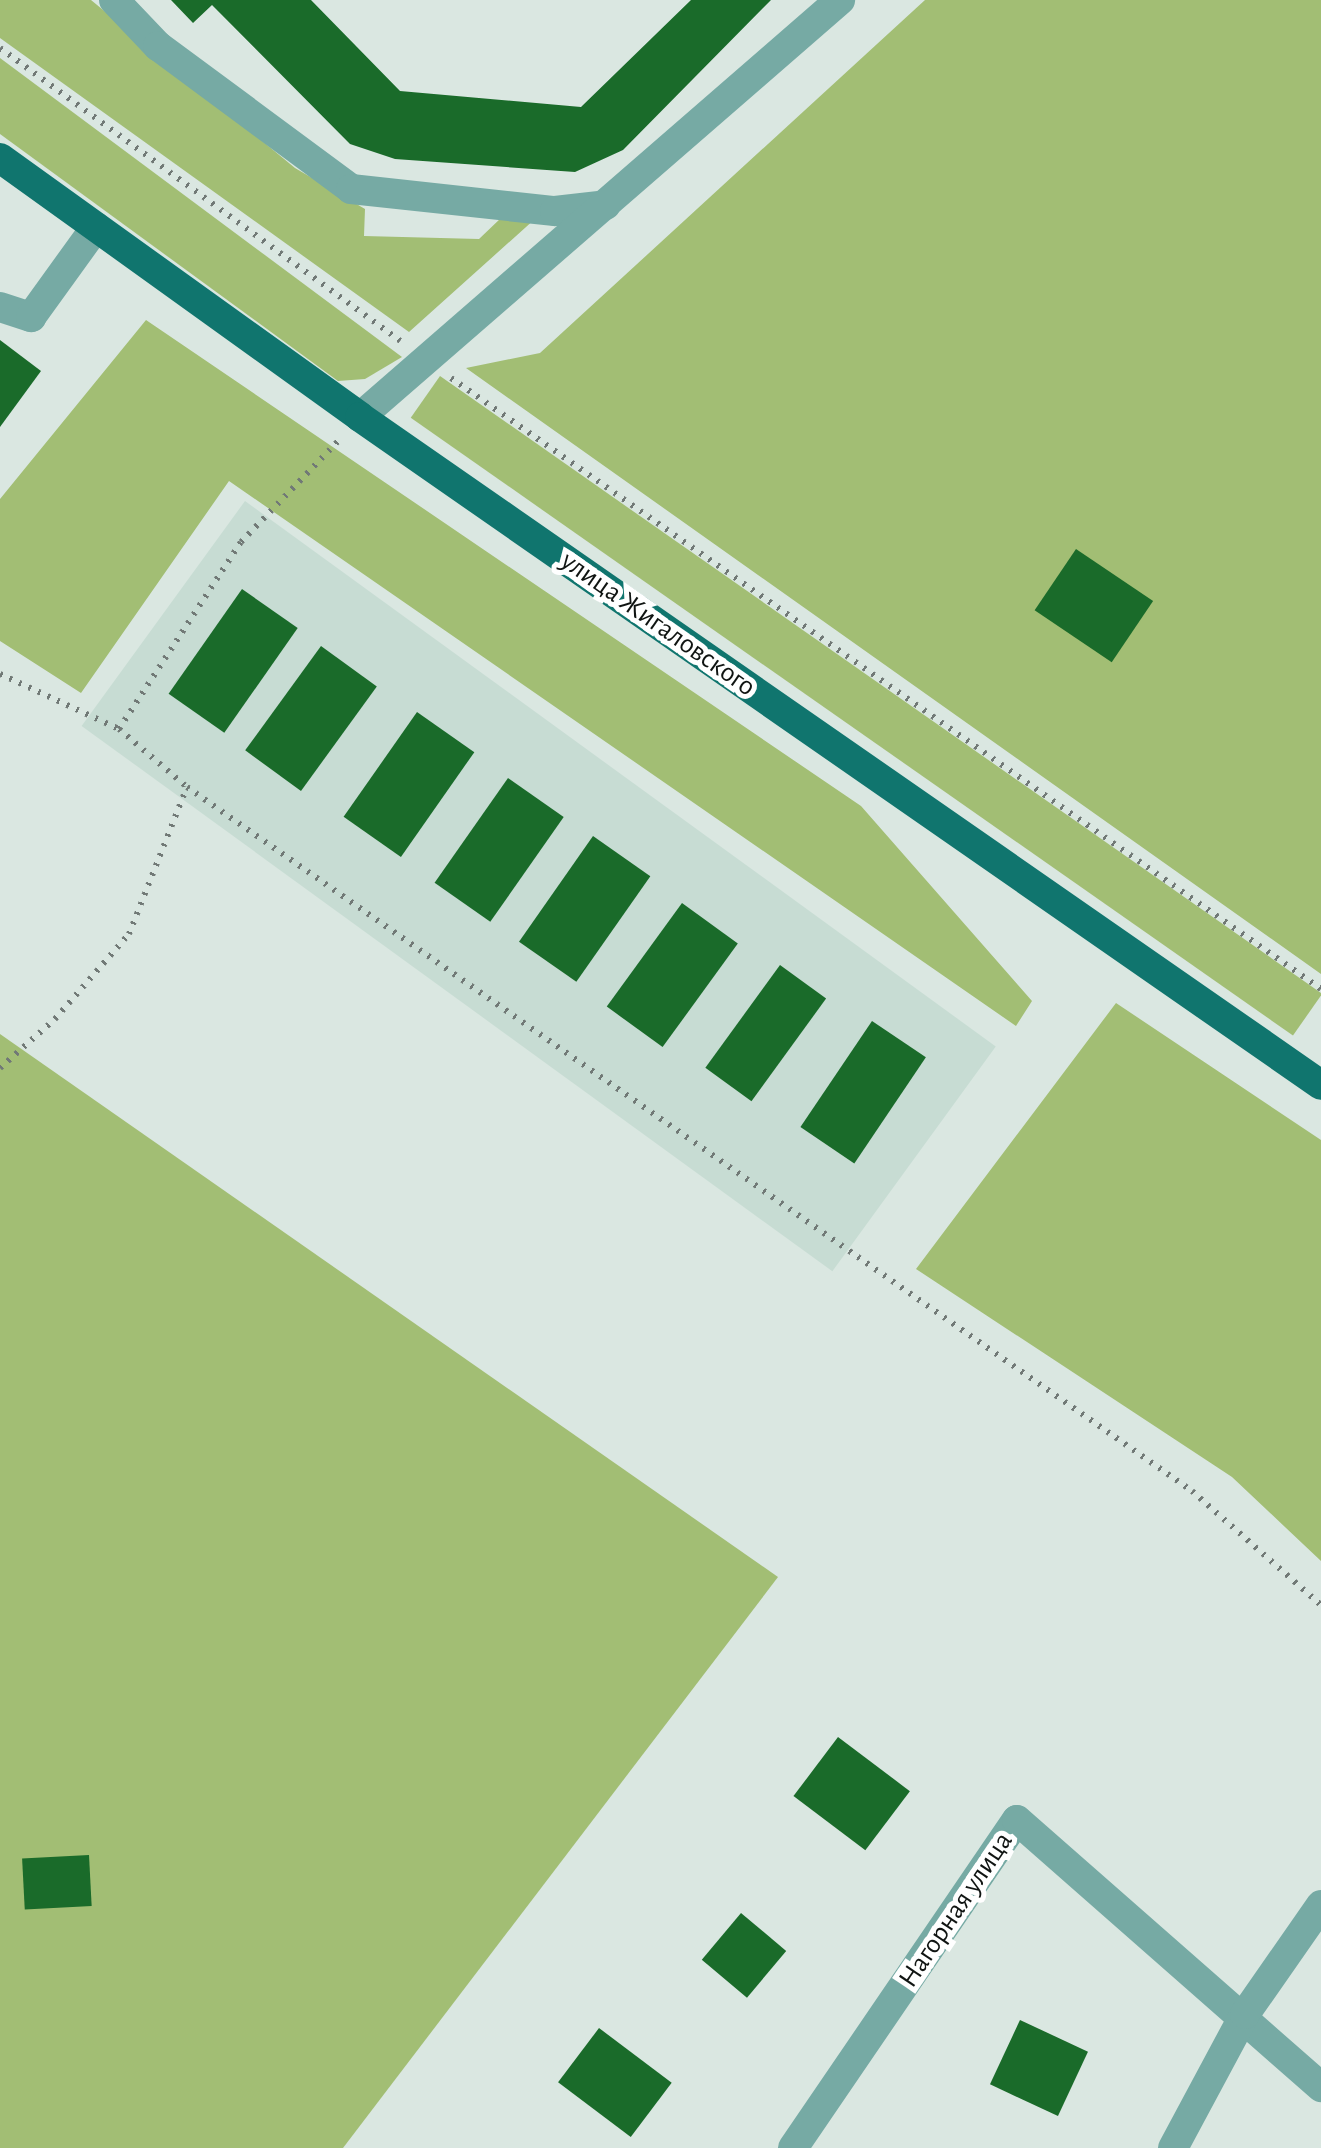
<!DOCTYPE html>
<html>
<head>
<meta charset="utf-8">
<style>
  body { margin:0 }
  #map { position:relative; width:1321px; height:2148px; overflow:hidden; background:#dae7e1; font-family:"Alegreya Sans",sans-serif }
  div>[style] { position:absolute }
  .built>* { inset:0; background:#c7dcd3; transform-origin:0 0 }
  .green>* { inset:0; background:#a2be74; transform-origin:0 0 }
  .building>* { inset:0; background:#1a6b2a; transform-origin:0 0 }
  .path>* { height:6px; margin-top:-3px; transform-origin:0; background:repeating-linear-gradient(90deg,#717976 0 2.5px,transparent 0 10.5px) }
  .minor>* { height:30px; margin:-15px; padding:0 15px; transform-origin:15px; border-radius:15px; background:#76aaa4 }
  .major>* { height:30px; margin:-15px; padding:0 15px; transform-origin:15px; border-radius:15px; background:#10756e }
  span { translate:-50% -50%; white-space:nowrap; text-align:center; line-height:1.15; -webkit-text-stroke:10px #fff; paint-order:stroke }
  .street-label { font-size:28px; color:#101412 }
</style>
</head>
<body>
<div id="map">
  <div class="built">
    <i style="left:245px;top:501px;width:928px;height:278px;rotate:36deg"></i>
  </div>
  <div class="green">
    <i style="clip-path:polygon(0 0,91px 0,295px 168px,365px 209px,364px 236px,479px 239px,501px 218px,536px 218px,409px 332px,0 38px)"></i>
    <i style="clip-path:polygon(925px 0,1321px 0,1321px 974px,466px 368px,540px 353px)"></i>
    <i style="clip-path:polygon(0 58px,402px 357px,365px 379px,338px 381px,0 134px)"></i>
    <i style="clip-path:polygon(146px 320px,861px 806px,1032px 1001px,1016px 1026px,229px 481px,81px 693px,0 641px,0 499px)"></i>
    <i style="left:440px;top:376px;width:1077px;height:51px;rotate:35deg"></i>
    <i style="clip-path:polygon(1116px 1003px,1321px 1140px,1321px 1561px,1232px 1477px,916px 1269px)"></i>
    <i style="clip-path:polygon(0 1034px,778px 1577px,343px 2148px,0 2148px)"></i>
  </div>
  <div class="building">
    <i style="clip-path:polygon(171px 0,311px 0,400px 91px,581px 107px,691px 0,771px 0,623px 150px,575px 172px,395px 159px,350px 144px,212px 5px,193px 23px)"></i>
    <i style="clip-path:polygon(0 340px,41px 371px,0 427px)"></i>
    <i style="left:1076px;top:549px;width:93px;height:74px;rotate:34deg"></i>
    <i style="left:242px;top:589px;width:68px;height:128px;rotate:35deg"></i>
    <i style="left:321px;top:646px;width:69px;height:129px;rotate:36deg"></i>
    <i style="left:417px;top:712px;width:70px;height:128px;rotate:35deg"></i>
    <i style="left:508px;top:778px;width:68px;height:128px;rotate:35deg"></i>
    <i style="left:593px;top:836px;width:70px;height:129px;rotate:35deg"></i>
    <i style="left:682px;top:903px;width:69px;height:128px;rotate:36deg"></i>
    <i style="left:780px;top:965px;width:57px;height:127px;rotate:36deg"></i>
    <i style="left:872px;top:1021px;width:65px;height:128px;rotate:34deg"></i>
    <i style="left:838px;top:1737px;width:90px;height:74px;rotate:37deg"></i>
    <i style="left:89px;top:1855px;width:51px;height:67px;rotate:87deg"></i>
    <i style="left:741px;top:1913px;width:59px;height:61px;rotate:40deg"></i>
    <i style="left:1020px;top:2020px;width:75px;height:71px;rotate:25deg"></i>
    <i style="left:599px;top:2028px;width:91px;height:68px;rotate:37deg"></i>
  </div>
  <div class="path">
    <i style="left:0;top:48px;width:496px;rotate:36.2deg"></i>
    <i style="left:451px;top:378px;width:1063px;rotate:35.08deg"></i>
    <i style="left:0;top:674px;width:131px;rotate:24.8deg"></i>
    <i style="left:119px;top:729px;width:89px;rotate:40.5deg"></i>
    <i style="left:187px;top:787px;width:1227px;rotate:35.01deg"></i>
    <i style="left:1192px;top:1491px;width:172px;rotate:41.5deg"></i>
    <i style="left:119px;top:729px;width:223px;rotate:-56.9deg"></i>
    <i style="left:241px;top:542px;width:141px;rotate:-46.1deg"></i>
    <i style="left:0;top:1068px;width:74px;rotate:-41.7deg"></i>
    <i style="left:55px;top:1019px;width:113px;rotate:-49deg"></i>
    <i style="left:129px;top:934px;width:158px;rotate:-68.5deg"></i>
  </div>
  <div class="minor">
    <i style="left:114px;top:0;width:64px;rotate:46.3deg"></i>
    <i style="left:158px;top:46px;width:240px;rotate:36.5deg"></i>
    <i style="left:351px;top:189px;width:205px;rotate:6.2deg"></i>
    <i style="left:555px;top:211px;width:51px;rotate:-6.7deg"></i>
    <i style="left:0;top:307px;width:33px;rotate:18deg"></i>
    <i style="left:31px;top:317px;width:111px;rotate:-54.2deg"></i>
    <i style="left:360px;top:417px;width:636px;rotate:-40.98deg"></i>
    <i style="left:793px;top:2148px;width:397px;rotate:-55.7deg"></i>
    <i style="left:1017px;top:1820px;width:405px;rotate:41.3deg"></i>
    <i style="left:1173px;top:2148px;width:152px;rotate:-61.8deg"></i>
    <i style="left:1245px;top:2014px;width:133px;rotate:-55.1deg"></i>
  </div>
  <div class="major">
    <i style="left:0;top:158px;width:443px;rotate:35.7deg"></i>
    <i style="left:360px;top:417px;width:1170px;rotate:34.8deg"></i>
  </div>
  <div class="street-label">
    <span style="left:658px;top:624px;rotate:35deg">улица Жигаловского</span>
    <span style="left:956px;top:1910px;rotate:-56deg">Нагорная улица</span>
  </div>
</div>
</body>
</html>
